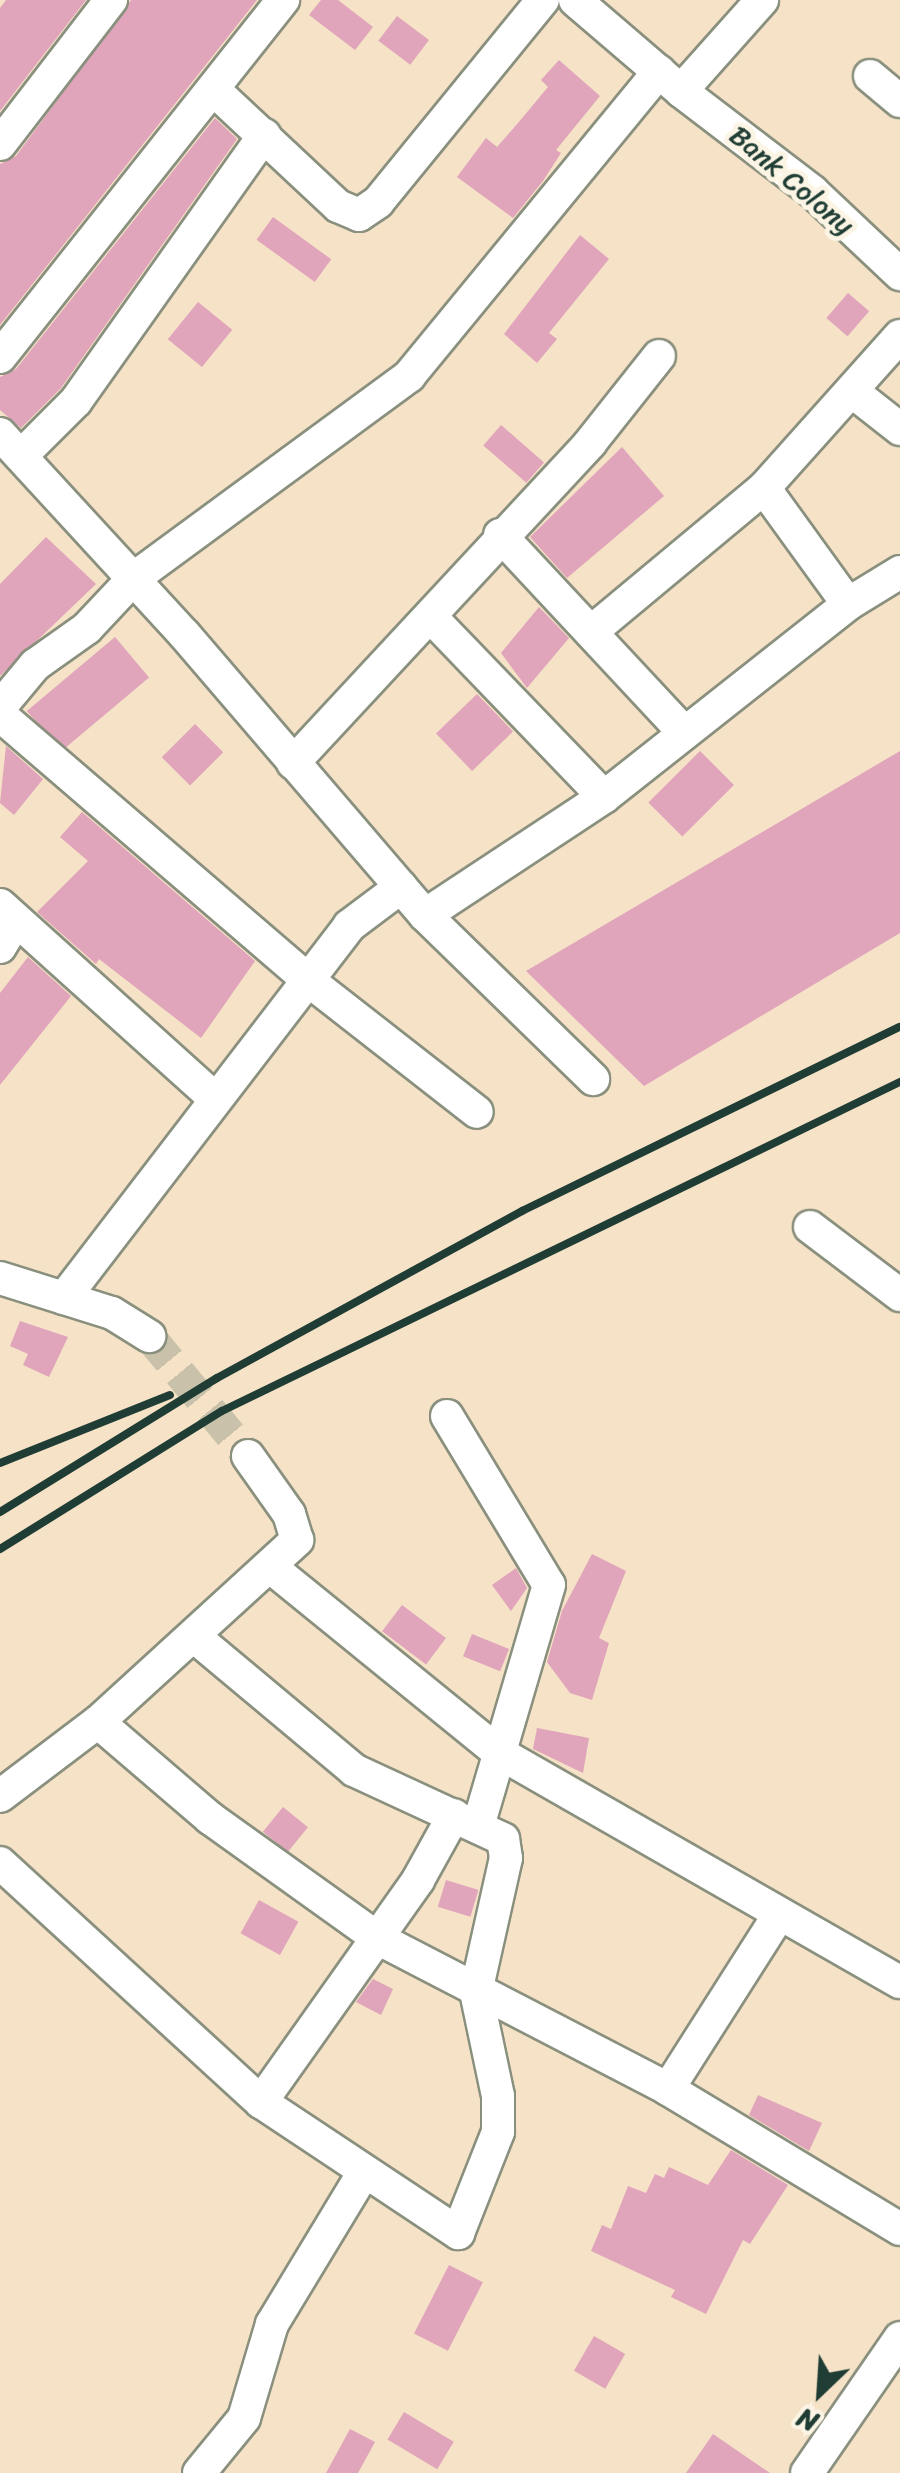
<!DOCTYPE html>
<html>
<head>
<meta charset="utf-8">
<style>
  body { margin:0 }
  #map { position:relative; width:900px; height:2473px; overflow:hidden; background:#f5e2c7; font-family:Sriracha,sans-serif }
  div>[style] { position:absolute }
  .building>* { inset:0; background:#e0a4bb; transform-origin:0 0 }
  .minor-tunnel>* { height:32px; margin-top:-16px; transform-origin:0; background:repeating-linear-gradient(90deg,#cac1aa 0 32px,transparent 0 48px) }
  .roads { filter:drop-shadow(2px 0 #8a907e) drop-shadow(-2px 0 #8a907e) drop-shadow(0 2px #8a907e) drop-shadow(0 -2px #8a907e) }
  .minor>* { height:32px; margin:-16px; padding:0 16px; transform-origin:16px; border-radius:16px; background:#fff }
  .rail>* { height:8px; margin:-4px; padding:0 4px; transform-origin:4px; border-radius:4px; background:#1f3d34 }
  span { translate:-50% -50%; white-space:nowrap; text-align:center; line-height:1.15; -webkit-text-stroke:10px #fcf5e5; paint-order:stroke }
  .street-label { font-size:28px; color:#1f3d34 }
  .north { position:absolute; left:770px; top:2343px; width:100px; height:100px; -webkit-text-stroke:8px #fcf5e5; paint-order:stroke; rotate:205deg; font-size:28px; font-weight:700; line-height:40px; text-align:center; color:#1f3d34 }
  .north::after { content:''; display:block; margin:auto; width:35px; height:45px; background:#1f3d34; clip-path:polygon(50% 0,100% 100%,50% 72%,0 100%) }
</style>
</head>
<body>
<div id="map">
  <div class="building">
    <i style="clip-path:polygon(6px 0,86px 0,0 111px,0 8px)"></i>
    <i style="clip-path:polygon(131px 0,257px 0,0 325px,0 164px,16px 156px)"></i>
    <i style="clip-path:polygon(321px 0,338px 0,373px 27px,355px 50px,309px 15px)"></i>
    <i style="left:397px;top:16px;width:40px;height:31px;rotate:37deg"></i>
    <i style="clip-path:polygon(559px 60px,600px 96px,556px 150px,561px 153px,543px 181px,513px 218px,457px 177px,486px 138px,497px 147px,518px 123px,548px 87px,541px 80px)"></i>
    <i style="clip-path:polygon(215px 118px,237px 139px,61px 388px,21px 428px,0 410px,0 377px,16px 369px)"></i>
    <i style="left:273px;top:217px;width:72px;height:28px;rotate:36deg"></i>
    <i style="clip-path:polygon(580px 235px,609px 259px,549px 333px,557px 339px,537px 363px,504px 334px)"></i>
    <i style="left:848px;top:293px;width:28px;height:33px;rotate:41deg"></i>
    <i style="left:198px;top:302px;width:44px;height:48px;rotate:39deg"></i>
    <i style="left:501px;top:425px;width:57px;height:27px;rotate:41deg"></i>
    <i style="clip-path:polygon(622px 447px,664px 496px,567px 578px,530px 537px)"></i>
    <i style="clip-path:polygon(46px 537px,96px 584px,0 676px,0 584px)"></i>
    <i style="clip-path:polygon(539px 607px,569px 638px,527px 688px,501px 653px)"></i>
    <i style="left:115px;top:637px;width:53px;height:115px;rotate:50deg"></i>
    <i style="left:477px;top:694px;width:52px;height:57px;rotate:46deg"></i>
    <i style="left:195px;top:724px;width:40px;height:47px;rotate:45deg"></i>
    <i style="clip-path:polygon(6px 746px,43px 779px,14px 815px,0 803px)"></i>
    <i style="left:700px;top:751px;width:48px;height:73px;rotate:45deg"></i>
    <i style="clip-path:polygon(900px 751px,900px 933px,644px 1086px,526px 971px)"></i>
    <i style="clip-path:polygon(82px 812px,255px 961px,201px 1038px,99px 959px,96px 964px,37px 912px,88px 861px,60px 837px)"></i>
    <i style="clip-path:polygon(28px 957px,71px 996px,0 1085px,0 993px)"></i>
    <i style="clip-path:polygon(20px 1321px,68px 1337px,49px 1377px,23px 1365px,28px 1354px,10px 1346px)"></i>
    <i style="clip-path:polygon(592px 1554px,626px 1571px,599px 1638px,609px 1643px,592px 1700px,570px 1693px,547px 1662px,562px 1611px)"></i>
    <i style="clip-path:polygon(516px 1568px,527px 1588px,511px 1611px,492px 1585px)"></i>
    <i style="left:402px;top:1605px;width:55px;height:33px;rotate:37deg"></i>
    <i style="left:472px;top:1634px;width:40px;height:24px;rotate:22deg"></i>
    <i style="clip-path:polygon(537px 1728px,589px 1738px,583px 1773px,533px 1749px)"></i>
    <i style="left:283px;top:1807px;width:32px;height:32px;rotate:39deg"></i>
    <i style="left:446px;top:1880px;width:34px;height:28px;rotate:17deg"></i>
    <i style="left:259px;top:1900px;width:45px;height:38px;rotate:29deg"></i>
    <i style="clip-path:polygon(373px 1979px,393px 1989px,381px 2015px,356px 2002px)"></i>
    <i style="clip-path:polygon(758px 2095px,822px 2123px,809px 2151px,749px 2115px)"></i>
    <i style="clip-path:polygon(731px 2150px,788px 2185px,750px 2244px,743px 2240px,706px 2314px,671px 2297px,675px 2290px,591px 2251px,602px 2225px,611px 2229px,628px 2186px,646px 2193px,655px 2174px,664px 2178px,669px 2167px,708px 2185px)"></i>
    <i style="left:449px;top:2265px;width:38px;height:77px;rotate:27deg"></i>
    <i style="left:594px;top:2336px;width:36px;height:40px;rotate:30deg"></i>
    <i style="left:404px;top:2412px;width:58px;height:32px;rotate:31deg"></i>
    <i style="clip-path:polygon(350px 2429px,375px 2442px,358px 2473px,326px 2473px)"></i>
    <i style="clip-path:polygon(713px 2434px,770px 2473px,686px 2473px)"></i>
  </div>
  <div class="minor-tunnel">
    <i style="left:149px;top:1336px;width:156px;rotate:50.5deg"></i>
  </div>
  <div class="roads">
    <div class="minor">
      <i style="left:575px;top:0;width:140px;rotate:40.6deg"></i>
      <i style="left:681px;top:91px;width:122px;rotate:-48.3deg"></i>
      <i style="left:870px;top:76px;width:39px;rotate:40deg"></i>
      <i style="left:214px;top:90px;width:170px;rotate:43.1deg"></i>
      <i style="left:338px;top:206px;width:23px;rotate:23deg"></i>
      <i style="left:359px;top:215px;width:23px;rotate:-34deg"></i>
      <i style="left:378px;top:202px;width:261px;rotate:-50.8deg"></i>
      <i style="left:681px;top:91px;width:166px;rotate:37.4deg"></i>
      <i style="left:813px;top:192px;width:120px;rotate:43.3deg"></i>
      <i style="left:0;top:144px;width:182px;rotate:-52.4deg"></i>
      <i style="left:0;top:357px;width:456px;rotate:-51.6deg"></i>
      <i style="left:853px;top:392px;width:60px;rotate:38.2deg"></i>
      <i style="left:0;top:434px;width:272px;rotate:47.4deg"></i>
      <i style="left:184px;top:634px;width:370px;rotate:49.4deg"></i>
      <i style="left:425px;top:915px;width:214px;rotate:-33.4deg"></i>
      <i style="left:604px;top:797px;width:311px;rotate:-38.3deg"></i>
      <i style="left:848px;top:604px;width:61px;rotate:-31.6deg"></i>
      <i style="left:21px;top:456px;width:78px;rotate:-45deg"></i>
      <i style="left:76px;top:401px;width:326px;rotate:-54.7deg"></i>
      <i style="left:764px;top:488px;width:143px;rotate:54.1deg"></i>
      <i style="left:500px;top:535px;width:270px;rotate:47deg"></i>
      <i style="left:430px;top:616px;width:251px;rotate:46.1deg"></i>
      <i style="left:591px;top:632px;width:225px;rotate:-39.8deg"></i>
      <i style="left:764px;top:488px;width:204px;rotate:-48.2deg"></i>
      <i style="left:0;top:707px;width:55px;rotate:-50.2deg"></i>
      <i style="left:35px;top:665px;width:64px;rotate:-35.4deg"></i>
      <i style="left:87px;top:628px;width:67px;rotate:-46.8deg"></i>
      <i style="left:133px;top:579px;width:343px;rotate:-36.3deg"></i>
      <i style="left:409px;top:376px;width:394px;rotate:-50.6deg"></i>
      <i style="left:0;top:715px;width:406px;rotate:40.7deg"></i>
      <i style="left:308px;top:980px;width:214px;rotate:38deg"></i>
      <i style="left:293px;top:763px;width:437px;rotate:-47.1deg"></i>
      <i style="left:590px;top:443px;width:111px;rotate:-51.6deg"></i>
      <i style="left:0;top:905px;width:287px;rotate:42deg"></i>
      <i style="left:425px;top:915px;width:235px;rotate:44.3deg"></i>
      <i style="left:0;top:947px;width:31px;rotate:-59deg"></i>
      <i style="left:810px;top:1227px;width:113px;rotate:37.1deg"></i>
      <i style="left:0;top:1278px;width:117px;rotate:17.4deg"></i>
      <i style="left:112px;top:1313px;width:44px;rotate:31.9deg"></i>
      <i style="left:64px;top:1298px;width:469px;rotate:-52.5deg"></i>
      <i style="left:349px;top:926px;width:65px;rotate:-36.9deg"></i>
      <i style="left:447px;top:1416px;width:197px;rotate:58.9deg"></i>
      <i style="left:549px;top:1585px;width:252px;rotate:106.4deg"></i>
      <i style="left:273px;top:1569px;width:290px;rotate:39.1deg"></i>
      <i style="left:498px;top:1752px;width:463px;rotate:29.8deg"></i>
      <i style="left:98px;top:1722px;width:148px;rotate:40.6deg"></i>
      <i style="left:210px;top:1818px;width:208px;rotate:35.6deg"></i>
      <i style="left:379px;top:1939px;width:326px;rotate:27.4deg"></i>
      <i style="left:668px;top:2089px;width:271px;rotate:31.1deg"></i>
      <i style="left:0;top:1796px;width:123px;rotate:-37.1deg"></i>
      <i style="left:98px;top:1722px;width:270px;rotate:-42.4deg"></i>
      <i style="left:297px;top:1540px;width:27px;rotate:-107deg"></i>
      <i style="left:289px;top:1514px;width:71px;rotate:-125.3deg"></i>
      <i style="left:0;top:1863px;width:354px;rotate:42.5deg"></i>
      <i style="left:261px;top:2102px;width:237px;rotate:33.6deg"></i>
      <i style="left:458px;top:2233px;width:109px;rotate:-68.4deg"></i>
      <i style="left:498px;top:2132px;width:36px;rotate:-90deg"></i>
      <i style="left:498px;top:2096px;width:106px;rotate:-101.9deg"></i>
      <i style="left:476px;top:1992px;width:137px;rotate:-77.4deg"></i>
      <i style="left:506px;top:1858px;width:19px;rotate:-99deg"></i>
      <i style="left:503px;top:1839px;width:164px;rotate:-155.2deg"></i>
      <i style="left:354px;top:1770px;width:207px;rotate:-140.1deg"></i>
      <i style="left:668px;top:2089px;width:206px;rotate:-57.5deg"></i>
      <i style="left:261px;top:2102px;width:272px;rotate:-54.7deg"></i>
      <i style="left:418px;top:1880px;width:74px;rotate:-61deg"></i>
      <i style="left:199px;top:2473px;width:71px;rotate:-50.7deg"></i>
      <i style="left:244px;top:2418px;width:98px;rotate:-73.4deg"></i>
      <i style="left:272px;top:2324px;width:175px;rotate:-58.8deg"></i>
      <i style="left:807px;top:2473px;width:164px;rotate:-55.4deg"></i>
    </div>
  </div>
  <div class="rail">
    <i style="left:0;top:1463px;width:183px;rotate:-21.8deg"></i>
    <i style="left:0;top:1512px;width:255px;rotate:-31.7deg"></i>
    <i style="left:217px;top:1378px;width:348px;rotate:-28.7deg"></i>
    <i style="left:522px;top:1211px;width:420px;rotate:-26deg"></i>
    <i style="left:0;top:1549px;width:261px;rotate:-31.9deg"></i>
    <i style="left:222px;top:1411px;width:754px;rotate:-25.89deg"></i>
  </div>
  <div class="street-label">
    <span style="left:792px;top:180px;rotate:40deg">Bank Colony</span>
  </div>
  <div class="north">N</div>
</div>
</body>
</html>
